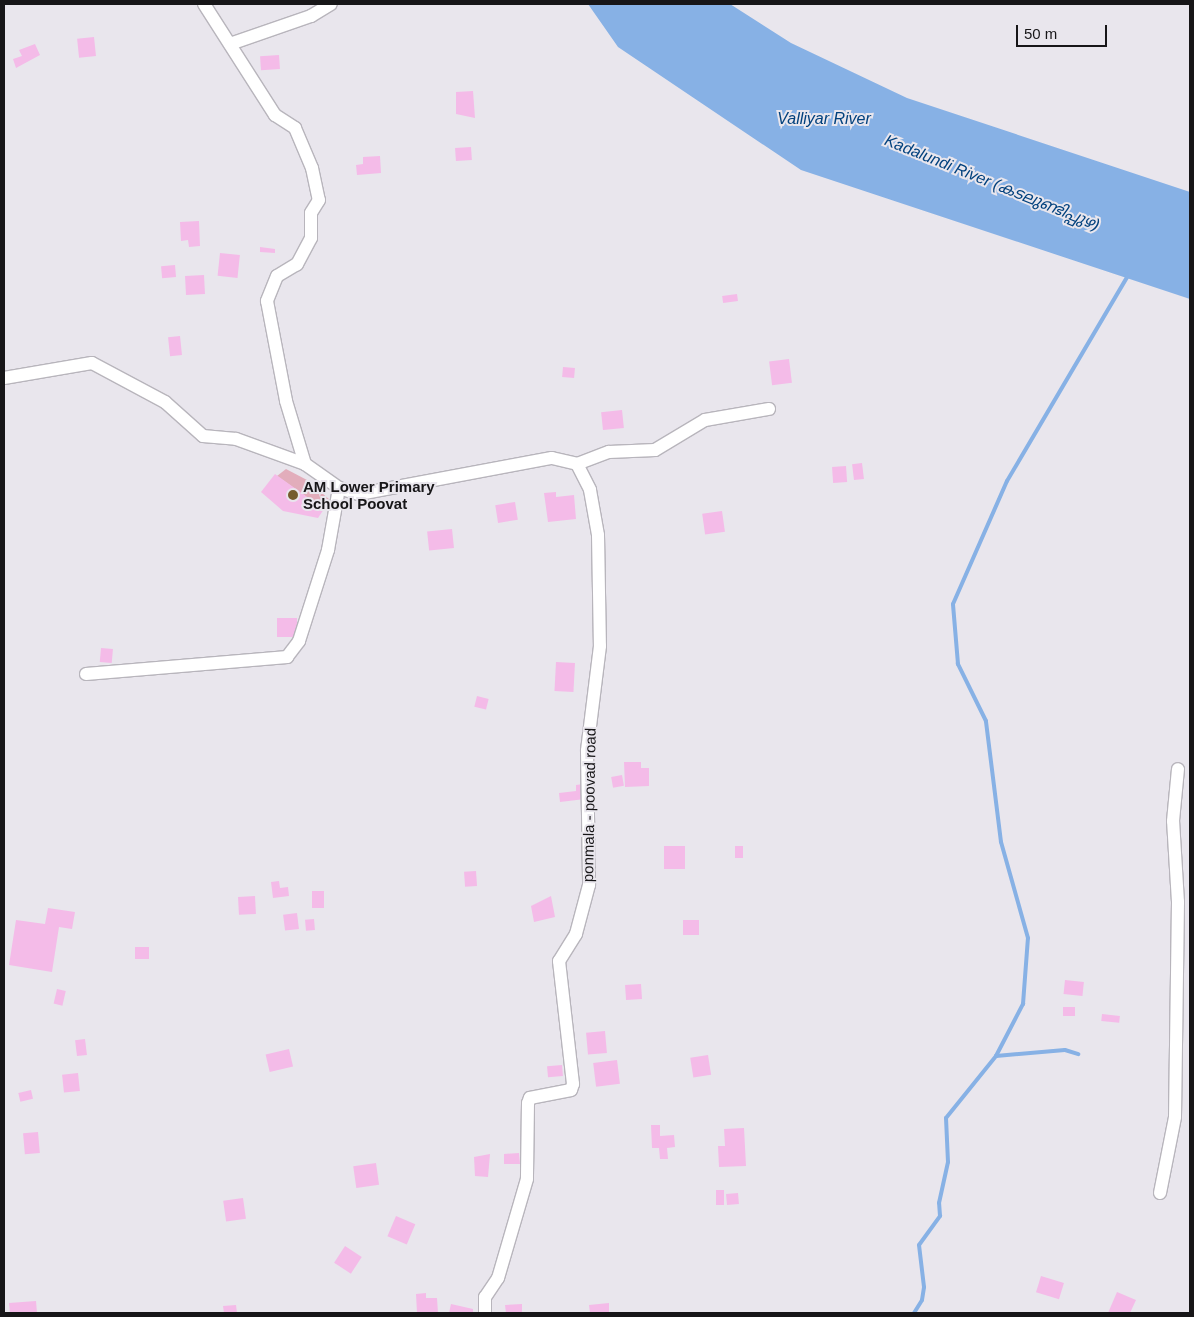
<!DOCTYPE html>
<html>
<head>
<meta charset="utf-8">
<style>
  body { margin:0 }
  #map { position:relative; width:1194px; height:1317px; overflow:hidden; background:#e9e6ed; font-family:Arial,"Noto Sans Malayalam",sans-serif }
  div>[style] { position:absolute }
  .green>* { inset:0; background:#e2adbb }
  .water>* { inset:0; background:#87b1e5 }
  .stream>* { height:4px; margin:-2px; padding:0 2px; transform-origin:2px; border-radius:2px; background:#87b1e5 }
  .building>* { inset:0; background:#f4bbe8; transform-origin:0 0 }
  .roads { filter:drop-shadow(1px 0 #b8b5bc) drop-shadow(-1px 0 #b8b5bc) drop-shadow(0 1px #b8b5bc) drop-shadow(0 -1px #b8b5bc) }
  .street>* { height:12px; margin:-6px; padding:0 6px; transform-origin:6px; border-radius:6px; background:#fff }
  .dots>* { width:14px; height:14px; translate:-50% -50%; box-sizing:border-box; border:2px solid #e9e6ed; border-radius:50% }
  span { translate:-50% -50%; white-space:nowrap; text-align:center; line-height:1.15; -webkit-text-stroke:4px #e9e6ed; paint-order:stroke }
  .poi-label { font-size:15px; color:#171618; font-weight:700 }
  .left { translate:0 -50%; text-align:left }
  .street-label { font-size:15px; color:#171618 }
  .water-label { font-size:16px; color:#02417d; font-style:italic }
  .frame { position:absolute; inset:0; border:5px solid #171618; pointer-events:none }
  .scale { position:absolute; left:1016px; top:25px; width:91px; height:22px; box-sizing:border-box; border:2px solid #171618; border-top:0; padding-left:6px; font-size:15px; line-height:18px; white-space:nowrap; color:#171618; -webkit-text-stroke:4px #e9e6ed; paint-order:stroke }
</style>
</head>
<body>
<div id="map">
  <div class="green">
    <i style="clip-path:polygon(286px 469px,307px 480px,330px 500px,322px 508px,277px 476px)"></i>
  </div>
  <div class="water">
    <i style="clip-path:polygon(588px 4px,730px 4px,791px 43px,907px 98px,1190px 192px,1190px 299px,801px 170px,618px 47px)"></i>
  </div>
  <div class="stream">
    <i style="left:996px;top:1056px;width:69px;rotate:-5deg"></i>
    <i style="left:1065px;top:1050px;width:14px;rotate:17deg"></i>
    <i style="left:914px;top:1313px;width:15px;rotate:-58deg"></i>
    <i style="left:922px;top:1300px;width:13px;rotate:-81deg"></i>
    <i style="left:924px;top:1287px;width:42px;rotate:-96.8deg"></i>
    <i style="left:919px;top:1245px;width:36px;rotate:-54deg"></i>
    <i style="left:940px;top:1216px;width:13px;rotate:-94deg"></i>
    <i style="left:939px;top:1203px;width:42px;rotate:-77.6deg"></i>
    <i style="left:948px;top:1162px;width:44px;rotate:-92.6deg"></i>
    <i style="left:946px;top:1118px;width:80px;rotate:-51.1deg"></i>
    <i style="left:996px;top:1056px;width:59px;rotate:-62.6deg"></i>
    <i style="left:1023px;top:1004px;width:66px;rotate:-85.7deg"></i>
    <i style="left:1028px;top:938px;width:100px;rotate:-105.7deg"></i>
    <i style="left:1001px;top:842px;width:122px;rotate:-97.1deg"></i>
    <i style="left:986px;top:721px;width:64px;rotate:-116.2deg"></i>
    <i style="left:958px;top:664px;width:60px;rotate:-94.8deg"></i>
    <i style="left:953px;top:604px;width:134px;rotate:-66.3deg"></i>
    <i style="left:1007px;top:481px;width:243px;rotate:-59.5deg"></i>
  </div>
  <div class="building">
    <i style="left:94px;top:37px;width:19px;height:17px;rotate:84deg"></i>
    <i style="clip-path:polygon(35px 44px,40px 55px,16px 68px,13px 59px,22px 56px,19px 50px)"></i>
    <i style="left:279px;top:55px;width:14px;height:19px;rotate:86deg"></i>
    <i style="clip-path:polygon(473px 91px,475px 118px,456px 114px,456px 92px)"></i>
    <i style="left:471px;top:147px;width:13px;height:16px;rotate:86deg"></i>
    <i style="clip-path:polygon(380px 156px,381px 173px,357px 175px,356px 165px,363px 164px,363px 157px)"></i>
    <i style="clip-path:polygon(199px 221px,200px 246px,189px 247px,188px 240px,181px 241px,180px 222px)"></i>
    <i style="clip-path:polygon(260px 247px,275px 249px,275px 253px,260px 252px)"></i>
    <i style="left:220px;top:253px;width:20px;height:23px;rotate:6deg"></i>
    <i style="left:175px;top:265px;width:12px;height:14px;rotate:85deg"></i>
    <i style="left:204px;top:275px;width:19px;height:19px;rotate:87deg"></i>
    <i style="left:737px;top:294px;width:7px;height:15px;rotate:82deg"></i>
    <i style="left:180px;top:336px;width:19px;height:12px;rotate:84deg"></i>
    <i style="left:789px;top:359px;width:24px;height:20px;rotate:83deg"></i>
    <i style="left:563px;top:367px;width:12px;height:10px;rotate:5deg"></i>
    <i style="left:622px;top:410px;width:18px;height:21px;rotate:84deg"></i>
    <i style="left:862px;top:463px;width:16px;height:10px;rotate:83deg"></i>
    <i style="left:846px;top:466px;width:16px;height:14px;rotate:86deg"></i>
    <i style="clip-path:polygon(275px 474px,324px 509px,318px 518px,283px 511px,261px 492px)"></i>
    <i style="clip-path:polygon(556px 492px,556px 497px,574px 495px,576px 519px,548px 522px,544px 493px)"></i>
    <i style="left:515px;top:502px;width:18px;height:20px;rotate:81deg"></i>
    <i style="left:722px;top:511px;width:21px;height:20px;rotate:82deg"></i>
    <i style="left:452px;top:529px;width:19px;height:25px;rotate:84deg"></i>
    <i style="left:297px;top:618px;width:19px;height:20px;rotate:90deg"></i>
    <i style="left:101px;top:648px;width:12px;height:14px;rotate:5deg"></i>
    <i style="left:556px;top:662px;width:19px;height:29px;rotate:3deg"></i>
    <i style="left:477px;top:696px;width:12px;height:11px;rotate:14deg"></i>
    <i style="clip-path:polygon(624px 762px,641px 762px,641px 768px,649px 768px,649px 786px,625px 787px)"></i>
    <i style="left:622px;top:775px;width:11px;height:11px;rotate:80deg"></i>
    <i style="clip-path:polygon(583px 784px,585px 799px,560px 802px,559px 793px,576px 791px,576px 785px)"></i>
    <i style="left:664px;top:846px;width:21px;height:23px"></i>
    <i style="left:735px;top:846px;width:8px;height:12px"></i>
    <i style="left:476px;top:871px;width:15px;height:12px;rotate:86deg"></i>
    <i style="clip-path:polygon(279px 881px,280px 888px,288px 887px,289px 896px,273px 898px,271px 882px)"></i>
    <i style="left:312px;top:891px;width:12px;height:17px"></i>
    <i style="left:255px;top:896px;width:18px;height:17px;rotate:87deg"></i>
    <i style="clip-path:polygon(551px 896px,555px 917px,534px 922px,531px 906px)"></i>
    <i style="clip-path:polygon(48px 908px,75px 912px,72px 929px,59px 927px,52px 972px,9px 965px,16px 920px,45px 924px)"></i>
    <i style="left:297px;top:913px;width:16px;height:14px;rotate:83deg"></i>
    <i style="left:314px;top:919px;width:11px;height:9px;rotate:85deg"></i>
    <i style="left:683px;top:920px;width:16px;height:15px"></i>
    <i style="left:149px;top:947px;width:12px;height:14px;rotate:90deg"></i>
    <i style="left:1065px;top:980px;width:19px;height:14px;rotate:6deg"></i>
    <i style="left:641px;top:984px;width:15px;height:16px;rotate:86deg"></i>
    <i style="left:57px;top:989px;width:9px;height:15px;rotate:13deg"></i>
    <i style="left:1063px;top:1007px;width:12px;height:9px"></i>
    <i style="left:1102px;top:1014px;width:18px;height:7px;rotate:6deg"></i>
    <i style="left:605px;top:1031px;width:22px;height:19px;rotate:85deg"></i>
    <i style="left:85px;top:1039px;width:16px;height:10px;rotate:83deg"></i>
    <i style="left:289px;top:1049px;width:18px;height:24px;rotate:77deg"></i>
    <i style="left:708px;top:1055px;width:20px;height:18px;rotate:81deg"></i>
    <i style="left:617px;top:1060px;width:24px;height:24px;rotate:83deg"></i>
    <i style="left:562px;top:1065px;width:11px;height:15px;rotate:85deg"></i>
    <i style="left:78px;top:1073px;width:18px;height:16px;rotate:84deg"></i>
    <i style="left:31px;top:1090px;width:9px;height:13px;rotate:77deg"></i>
    <i style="clip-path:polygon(651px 1125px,660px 1125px,660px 1136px,674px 1135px,675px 1147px,667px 1148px,668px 1159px,660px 1159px,659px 1148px,652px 1148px)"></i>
    <i style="clip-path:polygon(744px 1128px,746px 1166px,719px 1167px,718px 1146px,725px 1146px,724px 1129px)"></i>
    <i style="left:38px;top:1132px;width:21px;height:15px;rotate:85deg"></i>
    <i style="clip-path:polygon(519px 1153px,520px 1164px,504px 1164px,504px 1154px)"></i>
    <i style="clip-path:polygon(490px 1154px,488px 1177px,475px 1176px,474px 1157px)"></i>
    <i style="left:376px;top:1163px;width:22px;height:23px;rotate:82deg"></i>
    <i style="left:716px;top:1190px;width:8px;height:15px"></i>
    <i style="left:738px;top:1193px;width:11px;height:12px;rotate:85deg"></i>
    <i style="left:243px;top:1198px;width:21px;height:20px;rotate:82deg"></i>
    <i style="left:396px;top:1216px;width:21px;height:22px;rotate:23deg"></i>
    <i style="left:345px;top:1246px;width:20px;height:20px;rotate:33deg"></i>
    <i style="left:1041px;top:1276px;width:24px;height:17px;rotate:17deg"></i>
    <i style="clip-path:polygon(1117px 1292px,1136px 1300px,1130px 1313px,1108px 1313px)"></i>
    <i style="clip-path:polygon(426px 1293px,426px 1298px,437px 1298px,438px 1313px,417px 1313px,416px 1294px)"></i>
    <i style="clip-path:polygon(36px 1301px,37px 1313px,10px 1313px,9px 1303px)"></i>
    <i style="clip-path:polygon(609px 1303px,609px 1313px,590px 1313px,589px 1305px)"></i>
    <i style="clip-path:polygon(451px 1304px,473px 1309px,473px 1313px,449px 1313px)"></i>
    <i style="clip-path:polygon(522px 1304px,522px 1313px,506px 1313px,505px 1305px)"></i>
    <i style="clip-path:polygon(236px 1305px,237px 1313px,224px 1313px,223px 1306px)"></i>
  </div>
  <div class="roads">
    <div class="street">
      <i style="left:204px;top:4px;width:132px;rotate:57.4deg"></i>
      <i style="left:275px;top:115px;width:24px;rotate:33deg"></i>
      <i style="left:295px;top:128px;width:43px;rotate:67deg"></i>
      <i style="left:312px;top:168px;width:33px;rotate:78deg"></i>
      <i style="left:319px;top:200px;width:15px;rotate:122deg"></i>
      <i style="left:311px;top:213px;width:25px;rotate:90deg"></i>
      <i style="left:311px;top:238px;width:30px;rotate:118deg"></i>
      <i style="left:297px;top:264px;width:23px;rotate:149deg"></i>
      <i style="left:277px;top:276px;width:27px;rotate:112deg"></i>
      <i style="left:267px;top:301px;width:102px;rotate:79.2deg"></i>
      <i style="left:286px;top:401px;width:66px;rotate:73.2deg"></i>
      <i style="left:305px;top:464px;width:42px;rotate:35.2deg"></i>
      <i style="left:339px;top:488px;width:21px;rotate:17deg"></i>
      <i style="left:359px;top:494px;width:196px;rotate:-10.6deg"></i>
      <i style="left:552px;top:458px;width:26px;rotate:13deg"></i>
      <i style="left:577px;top:464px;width:29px;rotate:63deg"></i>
      <i style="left:590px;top:490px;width:46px;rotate:79.9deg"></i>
      <i style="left:598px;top:535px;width:111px;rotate:89deg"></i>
      <i style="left:600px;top:646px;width:106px;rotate:97.1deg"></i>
      <i style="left:587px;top:751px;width:134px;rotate:89.1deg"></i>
      <i style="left:589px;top:885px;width:51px;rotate:104.9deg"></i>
      <i style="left:576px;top:934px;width:32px;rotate:122deg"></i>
      <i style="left:559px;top:961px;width:124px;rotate:83.5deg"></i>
      <i style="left:573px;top:1084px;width:6px;rotate:108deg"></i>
      <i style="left:571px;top:1090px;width:42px;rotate:169deg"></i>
      <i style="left:530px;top:1098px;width:5px;rotate:112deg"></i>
      <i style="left:528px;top:1103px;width:76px;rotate:90.8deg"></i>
      <i style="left:527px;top:1179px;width:103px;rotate:106.3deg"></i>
      <i style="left:498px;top:1278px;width:23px;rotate:124deg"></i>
      <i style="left:485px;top:1297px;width:16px;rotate:90deg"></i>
      <i style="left:230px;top:44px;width:86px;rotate:-19.1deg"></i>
      <i style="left:311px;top:16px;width:23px;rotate:-31deg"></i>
      <i style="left:4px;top:378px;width:89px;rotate:-9.7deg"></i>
      <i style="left:92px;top:363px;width:83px;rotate:28.1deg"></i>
      <i style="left:165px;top:402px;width:51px;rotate:41.8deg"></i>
      <i style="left:203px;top:436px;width:33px;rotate:5deg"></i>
      <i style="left:236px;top:439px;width:73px;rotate:19.9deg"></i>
      <i style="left:577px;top:464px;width:34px;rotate:-21deg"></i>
      <i style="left:609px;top:452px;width:46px;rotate:-2.5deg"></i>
      <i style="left:655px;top:450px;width:58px;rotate:-31deg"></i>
      <i style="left:705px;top:420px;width:65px;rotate:-9.8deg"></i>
      <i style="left:86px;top:674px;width:202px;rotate:-4.8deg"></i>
      <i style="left:287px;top:657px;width:20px;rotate:-53deg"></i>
      <i style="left:299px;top:641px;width:96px;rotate:-72.3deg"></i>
      <i style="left:328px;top:550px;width:63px;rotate:-79.9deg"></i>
      <i style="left:1160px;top:1193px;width:77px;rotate:-78.8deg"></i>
      <i style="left:1175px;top:1117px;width:215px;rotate:-89.2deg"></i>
      <i style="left:1178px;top:902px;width:81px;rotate:-93.5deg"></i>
      <i style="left:1173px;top:821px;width:52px;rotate:-84.5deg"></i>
    </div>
  </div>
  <div class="dots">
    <i style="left:293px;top:495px;background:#755c2d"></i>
  </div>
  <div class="poi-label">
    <span class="left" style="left:303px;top:495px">AM Lower Primary<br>School Poovat</span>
  </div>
  <div class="street-label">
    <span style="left:589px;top:805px;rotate:-89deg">ponmala - poovad road</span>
  </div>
  <div class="water-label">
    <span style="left:824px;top:119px">Valliyar River</span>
    <span style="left:992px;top:183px;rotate:22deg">Kadalundi River (കടലുണ്ടിപ്പുഴ)</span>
  </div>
  <div class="frame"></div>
  <div class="scale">50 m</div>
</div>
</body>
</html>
